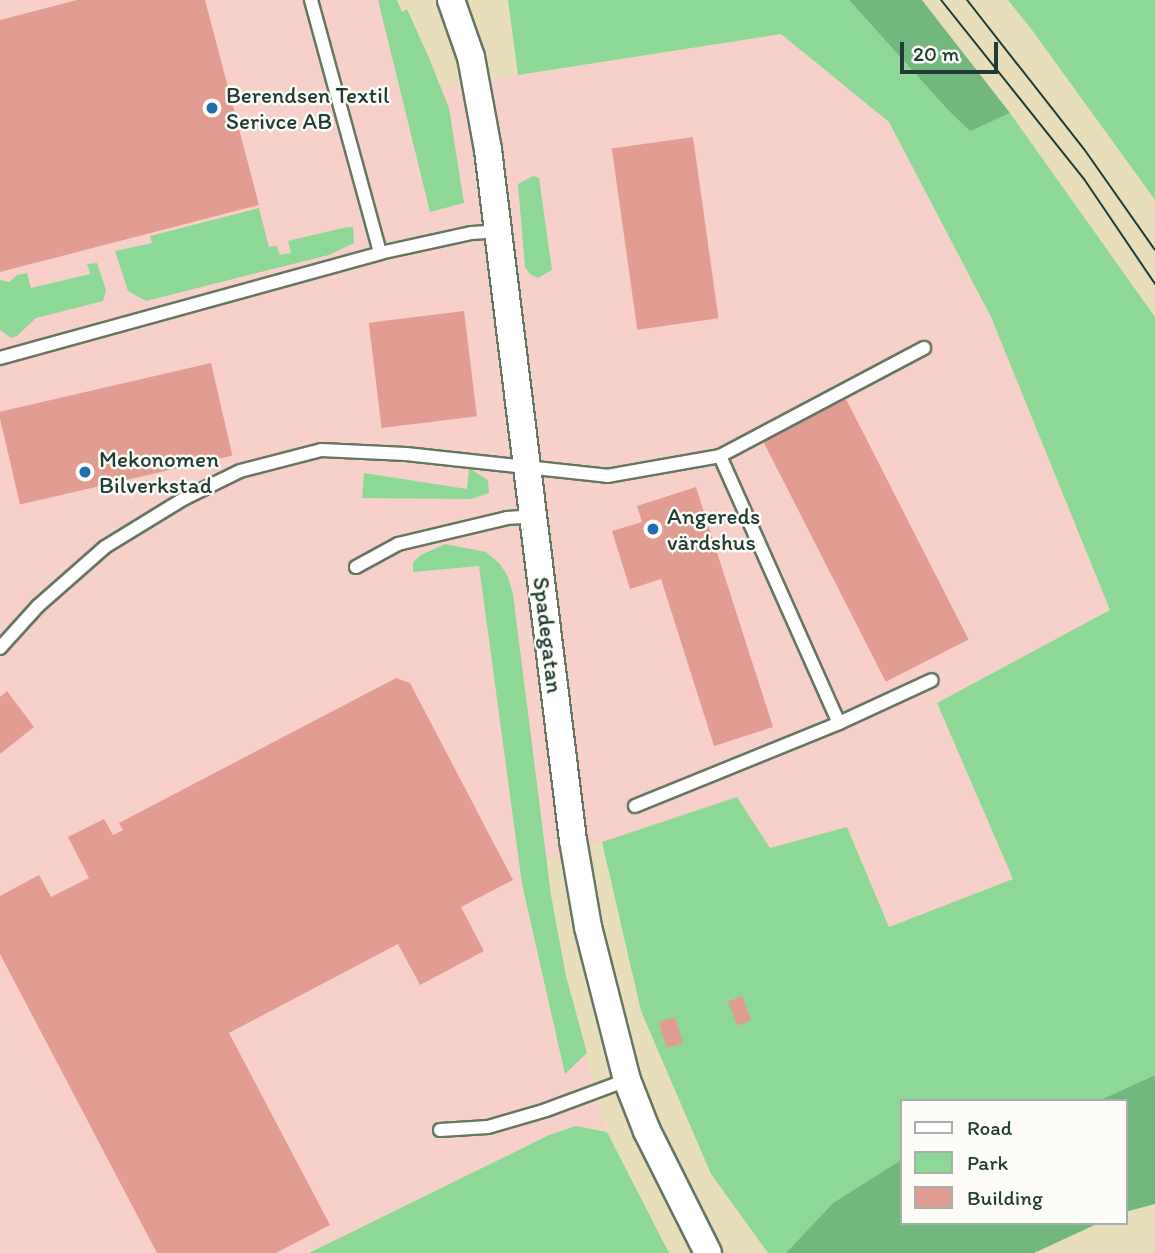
<!DOCTYPE html>
<html>
<head>
<meta charset="utf-8">
<style>
  body { margin:0 }
  #map { position:relative; width:1155px; height:1253px; overflow:hidden; background:#e8dfba; font-family:Itim,sans-serif }
  div>[style] { position:absolute }
  .built>* { inset:0; background:#f7d1c9 }
  .green>* { inset:0; background:#8ed895 }
  .forest>* { inset:0; background:#72b87e }
  .building>* { inset:0; background:#e19d92; transform-origin:0 0 }
  .roads { filter:drop-shadow(2px 0 #657663) drop-shadow(-2px 0 #657663) drop-shadow(0 2px #657663) drop-shadow(0 -2px #657663) }
  .service>* { height:12px; margin:-6px; padding:0 6px; transform-origin:6px; border-radius:6px; background:#fff }
  .minor>* { height:26px; margin:-13px; padding:0 13px; transform-origin:13px; border-radius:13px; background:#fff }
  .tram>* { height:2px; margin:-1px; padding:0 1px; transform-origin:1px; border-radius:1px; background:#1f3d34 }
  .dots>* { width:19px; height:19px; translate:-50% -50%; box-sizing:border-box; border:4px solid #fdfcf7; border-radius:50% }
  span { translate:-50% -50%; white-space:nowrap; text-align:center; line-height:1.15; -webkit-text-stroke:5px #fdfcf7; paint-order:stroke }
  .poi-label { font-size:23px; color:#1f3d34 }
  .left { translate:0 -50%; text-align:left }
  .street-label { font-size:23px; color:#1f3d34 }
  .legend { position:absolute; left:900px; top:1099px; width:228px; height:126px; box-sizing:border-box; background:#fdfcf7; border:2px solid #a4b0a9; margin:0; padding:9px 12px; list-style:none; font-size:21px; color:#1f3d34 }
  .legend li { display:flex; align-items:center; gap:14px; height:35px }
  .legend b { width:35px; border:2px solid #a4b0a9 }
  .scale { position:absolute; left:900px; top:42px; width:98px; height:32px; box-sizing:border-box; border:4px solid #1f3d34; border-top:0; padding-left:9px; font-size:21px; line-height:24px; white-space:nowrap; color:#1f3d34; -webkit-text-stroke:5px #fdfcf7; paint-order:stroke }
</style>
</head>
<body>
<div id="map">
  <div class="built">
    <i style="clip-path:polygon(0 0,395px 0,433px 89px,781px 34px,889px 122px,991px 317px,1110px 610px,937px 703px,1013px 879px,889px 927px,848px 828px,770px 848px,737px 797px,532px 865px,607px 1132px,595px 1128px,549px 1135px,308px 1253px,0 1253px)"></i>
  </div>
  <div class="green">
    <i style="clip-path:polygon(378px 0,397px 0,402px 12px,407px 9px,429px 58px,449px 108px,464px 203px,430px 212px)"></i>
    <i style="clip-path:polygon(508px 0,849px 0,947px 109px,970px 130px,1010px 113px,1155px 317px,1155px 1075px,1098px 1101px,901px 1101px,901px 1160px,833px 1203px,786px 1253px,768px 1253px,711px 1174px,641px 1011px,602px 842px,737px 797px,770px 848px,847px 827px,889px 927px,1013px 879px,937px 703px,1110px 610px,991px 317px,889px 122px,781px 34px,518px 75px)"></i>
    <i style="clip-path:polygon(1008px 0,1155px 0,1155px 200px,1032px 30px)"></i>
    <i style="clip-path:polygon(533px 176px,539px 178px,552px 270px,538px 278px,530px 274px,525px 267px,518px 184px)"></i>
    <i style="clip-path:polygon(259px 208px,269px 247px,277px 246px,280px 255px,291px 253px,288px 241px,347px 227px,353px 227px,354px 243px,329px 255px,146px 301px,128px 291px,115px 251px,152px 243px,150px 236px)"></i>
    <i style="clip-path:polygon(97px 263px,106px 290px,103px 301px,36px 318px,17px 336px,11px 338px,0 330px,0 280px,9px 282px,17px 275px,27px 273px,31px 288px,90px 274px,87px 264px)"></i>
    <i style="clip-path:polygon(469px 468px,488px 480px,489px 493px,471px 499px,362px 498px,364px 473px,467px 489px)"></i>
    <i style="clip-path:polygon(445px 544px,486px 552px,500px 564px,508px 577px,513px 594px,551px 895px,566px 976px,587px 1053px,565px 1074px,522px 884px,479px 566px,413px 572px,413px 562px,421px 555px)"></i>
    <i style="clip-path:polygon(576px 1126px,607px 1132px,669px 1253px,309px 1253px,549px 1135px)"></i>
  </div>
  <div class="forest">
    <i style="clip-path:polygon(849px 0,922px 0,1010px 113px,970px 131px,947px 109px)"></i>
    <i style="clip-path:polygon(1155px 1075px,1155px 1204px,1125px 1212px,1125px 1101px,1098px 1101px)"></i>
    <i style="clip-path:polygon(901px 1160px,901px 1223px,1099px 1223px,1034px 1253px,786px 1253px,833px 1203px)"></i>
  </div>
  <div class="building">
    <i style="clip-path:polygon(77px 0,205px 0,259px 205px,0 272px,0 20px)"></i>
    <i style="left:693px;top:137px;width:183px;height:82px;rotate:82deg"></i>
    <i style="left:464px;top:311px;width:106px;height:96px;rotate:83deg"></i>
    <i style="left:211px;top:363px;width:95px;height:218px;rotate:77deg"></i>
    <i style="left:846px;top:399px;width:270px;height:93px;rotate:63deg"></i>
    <i style="clip-path:polygon(696px 487px,773px 727px,714px 746px,661px 579px,630px 589px,612px 531px,642px 522px,637px 506px)"></i>
    <i style="clip-path:polygon(396px 678px,410px 683px,513px 880px,461px 907px,484px 951px,420px 985px,398px 944px,229px 1033px,330px 1225px,276px 1253px,157px 1253px,0 954px,0 896px,39px 875px,51px 897px,89px 878px,68px 837px,104px 819px,113px 835px,123px 830px,119px 823px)"></i>
    <i style="clip-path:polygon(7px 691px,34px 727px,0 754px,0 697px)"></i>
    <i style="left:742px;top:996px;width:26px;height:15px;rotate:69deg"></i>
    <i style="left:675px;top:1017px;width:27px;height:17px;rotate:73deg"></i>
  </div>
  <div class="roads">
    <div class="service">
      <i style="left:311px;top:0;width:262px;rotate:74.7deg"></i>
      <i style="left:0;top:358px;width:394px;rotate:-15.4deg"></i>
      <i style="left:380px;top:253px;width:94px;rotate:-12.3deg"></i>
      <i style="left:472px;top:233px;width:27px;rotate:-4deg"></i>
      <i style="left:720px;top:456px;width:231px;rotate:-27.9deg"></i>
      <i style="left:356px;top:567px;width:48px;rotate:-28.7deg"></i>
      <i style="left:398px;top:544px;width:112px;rotate:-13.4deg"></i>
      <i style="left:507px;top:518px;width:26px;rotate:-4deg"></i>
      <i style="left:0;top:648px;width:57px;rotate:-47.9deg"></i>
      <i style="left:38px;top:606px;width:89px;rotate:-41.4deg"></i>
      <i style="left:105px;top:547px;width:94px;rotate:-31.5deg"></i>
      <i style="left:185px;top:498px;width:61px;rotate:-26.1deg"></i>
      <i style="left:240px;top:471px;width:84px;rotate:-14.5deg"></i>
      <i style="left:321px;top:450px;width:85px;rotate:2.7deg"></i>
      <i style="left:406px;top:454px;width:202px;rotate:6.2deg"></i>
      <i style="left:607px;top:476px;width:115px;rotate:-10deg"></i>
      <i style="left:720px;top:456px;width:292px;rotate:66deg"></i>
      <i style="left:635px;top:806px;width:220px;rotate:-22.1deg"></i>
      <i style="left:839px;top:723px;width:102px;rotate:-24.8deg"></i>
      <i style="left:440px;top:1130px;width:48px;rotate:-3.6deg"></i>
      <i style="left:488px;top:1127px;width:60px;rotate:-16.3deg"></i>
      <i style="left:546px;top:1110px;width:86px;rotate:-20.3deg"></i>
    </div>
    <div class="minor">
      <i style="left:451px;top:0;width:60px;rotate:70.7deg"></i>
      <i style="left:471px;top:57px;width:95px;rotate:79.6deg"></i>
      <i style="left:488px;top:150px;width:695px;rotate:82.98deg"></i>
      <i style="left:573px;top:840px;width:88px;rotate:80.2deg"></i>
      <i style="left:588px;top:927px;width:158px;rotate:75.7deg"></i>
      <i style="left:627px;top:1080px;width:55px;rotate:68.6deg"></i>
      <i style="left:647px;top:1131px;width:136px;rotate:63.4deg"></i>
    </div>
  </div>
  <div class="tram">
    <i style="left:941px;top:0;width:229px;rotate:51.4deg"></i>
    <i style="left:1084px;top:179px;width:127px;rotate:55.9deg"></i>
    <i style="left:967px;top:0;width:189px;rotate:51.9deg"></i>
    <i style="left:1084px;top:149px;width:123px;rotate:54.9deg"></i>
  </div>
  <div class="dots">
    <i style="left:212px;top:108px;background:#1f6fb2"></i>
    <i style="left:85px;top:472px;background:#1f6fb2"></i>
    <i style="left:653px;top:529px;background:#1f6fb2"></i>
  </div>
  <div class="poi-label">
    <span class="left" style="left:226px;top:108px">Berendsen Textil<br>Serivce AB</span>
    <span class="left" style="left:99px;top:472px">Mekonomen<br>Bilverkstad</span>
    <span class="left" style="left:667px;top:529px">Angereds<br>värdshus</span>
  </div>
  <div class="street-label">
    <span style="left:548px;top:635px;rotate:83deg">Spadegatan</span>
  </div>
  <ul class="legend">
  <li><b style="height:9px;background:#fff"></b>Road</li>
  <li><b style="height:19px;background:#8ed895"></b>Park</li>
  <li><b style="height:19px;background:#e19d92"></b>Building</li>
  </ul>
  <div class="scale">20 m</div>
</div>
</body>
</html>
